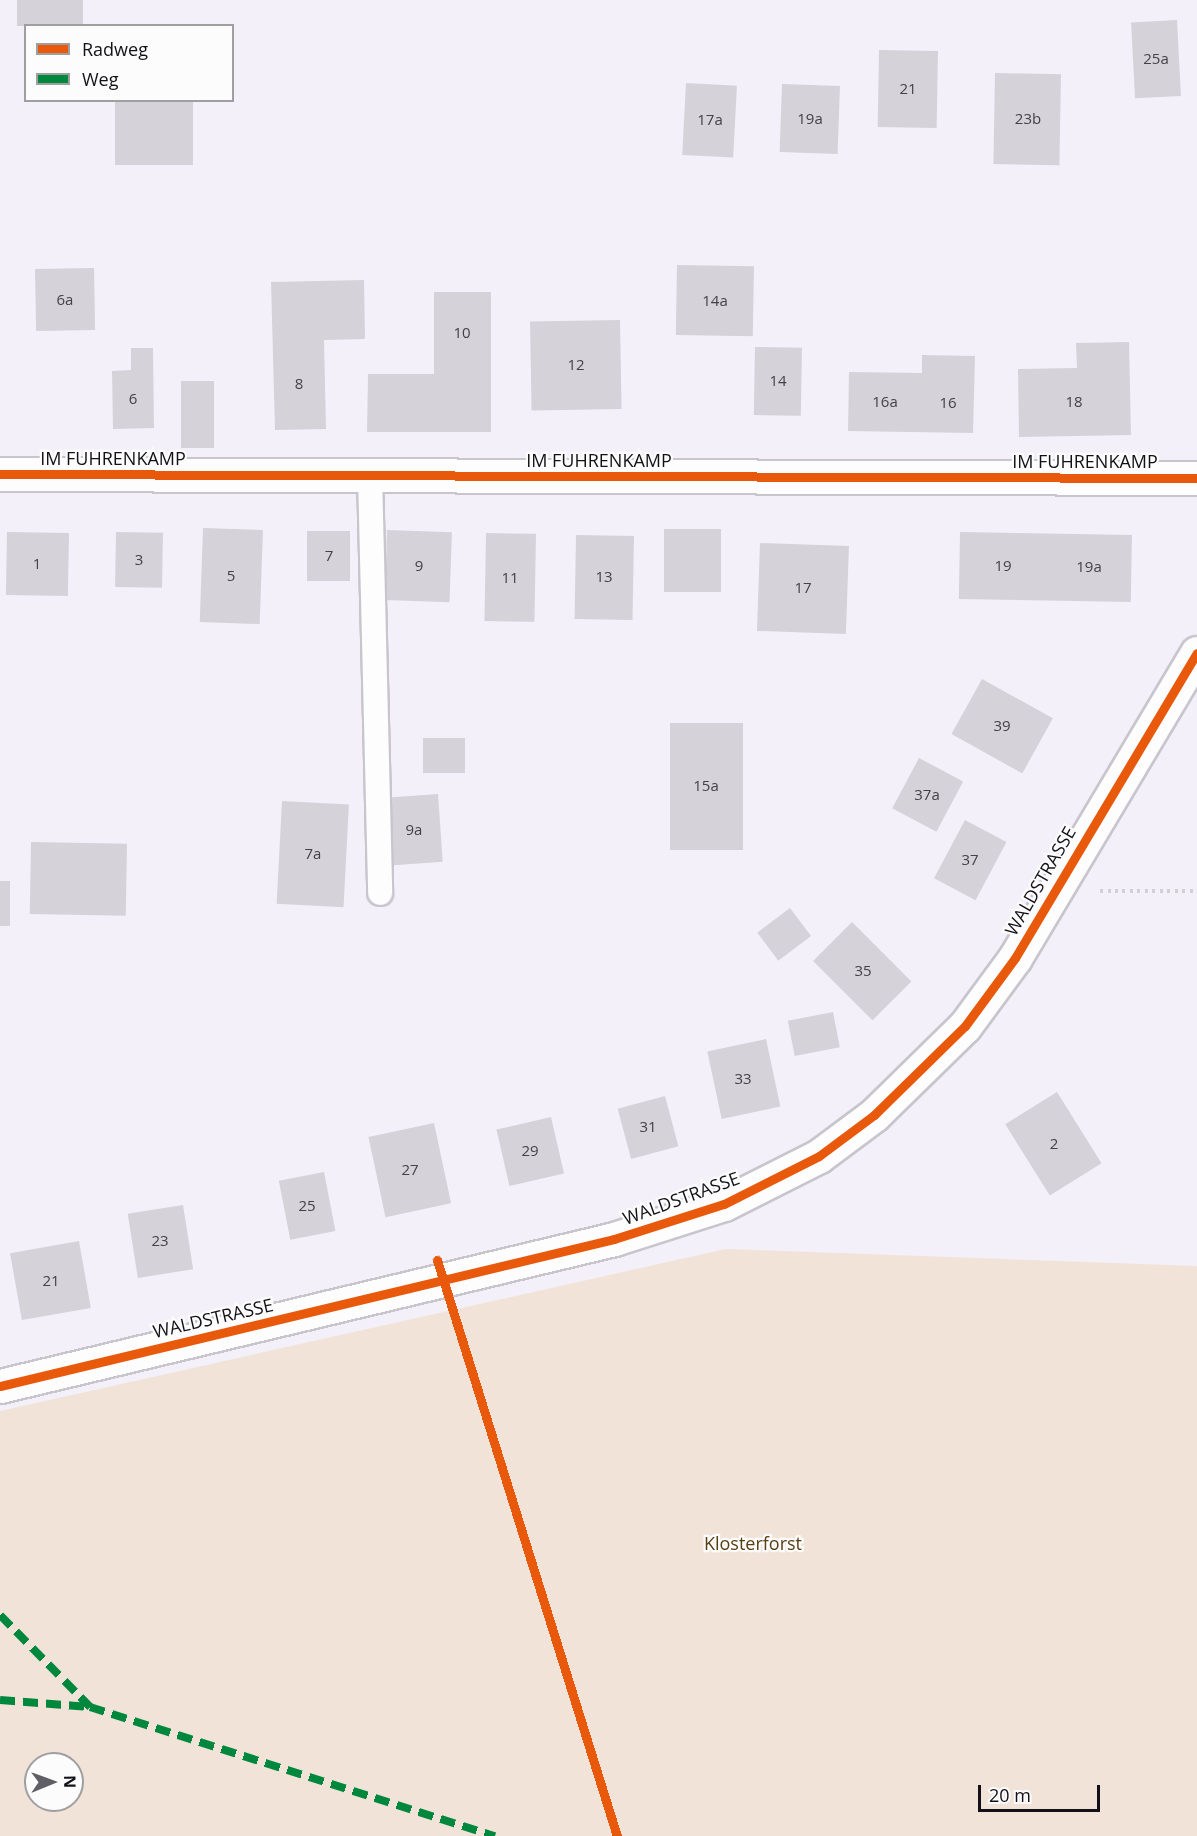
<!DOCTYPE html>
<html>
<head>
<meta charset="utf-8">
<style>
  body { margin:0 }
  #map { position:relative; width:1197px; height:1836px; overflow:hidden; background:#f3f0fa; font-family:"Open Sans",sans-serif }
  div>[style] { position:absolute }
  .green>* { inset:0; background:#f1e3d7 }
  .building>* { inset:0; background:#d5d2da; transform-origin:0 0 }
  .path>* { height:4px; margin-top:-2px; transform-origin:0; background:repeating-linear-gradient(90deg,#d1d1d3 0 3px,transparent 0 7.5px) }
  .roads { filter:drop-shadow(2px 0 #c8c5cd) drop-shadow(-2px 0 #c8c5cd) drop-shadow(0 2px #c8c5cd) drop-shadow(0 -2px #c8c5cd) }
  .lane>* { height:24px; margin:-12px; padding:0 12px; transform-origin:12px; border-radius:12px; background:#fdfdfe }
  .street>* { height:33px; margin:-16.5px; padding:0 16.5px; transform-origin:16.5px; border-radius:16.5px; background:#fdfdfe }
  .quiet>* { height:8px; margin-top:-4px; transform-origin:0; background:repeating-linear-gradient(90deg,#00873e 0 15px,transparent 0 23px) }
  .cycleway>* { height:9px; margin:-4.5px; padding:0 4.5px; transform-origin:4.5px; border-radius:4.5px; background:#e8590c }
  span { translate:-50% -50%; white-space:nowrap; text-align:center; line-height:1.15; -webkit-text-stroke:4.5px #fcfcfc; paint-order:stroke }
  .number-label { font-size:15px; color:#444148 }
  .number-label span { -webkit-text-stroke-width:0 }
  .street-label { font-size:18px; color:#131117 }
  .park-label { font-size:18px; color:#593e12 }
  .legend { position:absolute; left:24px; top:24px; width:210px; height:78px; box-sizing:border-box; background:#fcfcfc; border:2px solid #9f9ea0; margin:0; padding:8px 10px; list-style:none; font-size:18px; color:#131117 }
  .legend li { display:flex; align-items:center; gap:12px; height:30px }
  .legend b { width:30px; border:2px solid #9f9ea0 }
  .north { position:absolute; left:24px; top:1752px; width:60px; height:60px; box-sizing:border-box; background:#fcfcfc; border:2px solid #9f9ea0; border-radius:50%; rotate:89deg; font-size:16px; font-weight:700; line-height:24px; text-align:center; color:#131117 }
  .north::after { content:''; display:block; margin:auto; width:21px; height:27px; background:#615f66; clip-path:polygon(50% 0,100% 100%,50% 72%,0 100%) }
  .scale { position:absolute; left:978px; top:1785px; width:122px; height:27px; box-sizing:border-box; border:3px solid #131117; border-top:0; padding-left:8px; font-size:18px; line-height:21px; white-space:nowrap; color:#131117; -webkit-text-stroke:4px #fcfcfc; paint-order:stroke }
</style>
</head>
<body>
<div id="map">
  <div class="green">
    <i style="clip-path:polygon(evenodd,726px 1249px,1197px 1266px,1197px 1836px,0 1836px,0 1411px,726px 1249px,36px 1764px,72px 1764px,72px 1800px,36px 1800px,36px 1764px)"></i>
  </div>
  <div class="building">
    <i style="left:17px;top:0;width:66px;height:26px"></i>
    <i style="left:1177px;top:20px;width:76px;height:46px;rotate:87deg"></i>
    <i style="left:879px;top:50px;width:59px;height:77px;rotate:1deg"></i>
    <i style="left:995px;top:73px;width:66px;height:91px;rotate:1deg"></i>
    <i style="left:686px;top:83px;width:51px;height:72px;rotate:3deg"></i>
    <i style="left:782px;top:84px;width:58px;height:68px;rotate:2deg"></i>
    <i style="left:115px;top:100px;width:78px;height:65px"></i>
    <i style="left:677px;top:265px;width:77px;height:70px;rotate:1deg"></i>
    <i style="left:94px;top:268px;width:62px;height:59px;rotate:89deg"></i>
    <i style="clip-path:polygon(364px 280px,365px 339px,324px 340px,326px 429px,275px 430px,271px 282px)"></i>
    <i style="clip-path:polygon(434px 292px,491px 292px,491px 432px,367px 432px,368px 374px,434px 374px)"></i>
    <i style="left:620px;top:320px;width:89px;height:90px;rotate:89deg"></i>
    <i style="clip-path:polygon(1129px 342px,1131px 435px,1019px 437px,1018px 369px,1077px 368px,1076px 343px)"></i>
    <i style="left:755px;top:347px;width:47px;height:68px;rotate:1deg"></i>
    <i style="clip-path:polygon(131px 348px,153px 348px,154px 428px,113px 429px,112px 371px,131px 370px)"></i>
    <i style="clip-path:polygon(922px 355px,975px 356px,973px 433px,848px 431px,849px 372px,922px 373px)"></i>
    <i style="left:181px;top:381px;width:33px;height:67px"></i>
    <i style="left:203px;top:528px;width:60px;height:94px;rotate:2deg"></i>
    <i style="left:664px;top:529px;width:57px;height:63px"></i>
    <i style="left:387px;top:530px;width:65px;height:70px;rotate:2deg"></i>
    <i style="left:307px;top:531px;width:43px;height:50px"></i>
    <i style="left:7px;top:532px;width:62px;height:63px;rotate:1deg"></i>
    <i style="left:116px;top:532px;width:47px;height:55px;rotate:1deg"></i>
    <i style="left:960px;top:532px;width:172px;height:67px;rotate:1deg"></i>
    <i style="left:486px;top:533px;width:50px;height:88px;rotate:1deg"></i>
    <i style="left:576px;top:535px;width:58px;height:84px;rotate:1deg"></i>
    <i style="left:760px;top:543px;width:89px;height:88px;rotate:2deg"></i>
    <i style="left:982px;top:679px;width:81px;height:63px;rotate:29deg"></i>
    <i style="left:670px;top:723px;width:73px;height:127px"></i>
    <i style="left:465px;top:738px;width:35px;height:42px;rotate:90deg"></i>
    <i style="left:919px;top:758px;width:50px;height:57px;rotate:28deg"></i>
    <i style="left:438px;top:794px;width:68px;height:53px;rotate:86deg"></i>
    <i style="left:282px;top:801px;width:67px;height:103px;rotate:3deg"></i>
    <i style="left:965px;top:820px;width:47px;height:66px;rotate:28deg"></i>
    <i style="left:31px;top:842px;width:96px;height:72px;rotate:1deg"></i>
    <i style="left:0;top:881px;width:10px;height:45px"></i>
    <i style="left:790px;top:908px;width:35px;height:41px;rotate:53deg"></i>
    <i style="left:852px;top:922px;width:84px;height:55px;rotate:45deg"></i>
    <i style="left:833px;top:1012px;width:36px;height:46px;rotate:79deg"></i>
    <i style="left:766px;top:1039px;width:69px;height:60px;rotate:78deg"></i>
    <i style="left:1057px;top:1092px;width:84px;height:61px;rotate:58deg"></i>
    <i style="left:665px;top:1096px;width:52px;height:49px;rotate:75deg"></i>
    <i style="left:551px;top:1117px;width:58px;height:56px;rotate:77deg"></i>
    <i style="left:434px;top:1123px;width:82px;height:67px;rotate:78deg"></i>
    <i style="left:324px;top:1172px;width:60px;height:46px;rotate:79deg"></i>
    <i style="left:183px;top:1205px;width:65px;height:56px;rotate:81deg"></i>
    <i style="left:79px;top:1241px;width:68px;height:70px;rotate:80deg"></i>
  </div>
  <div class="path">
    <i style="left:1100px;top:891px;width:97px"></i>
  </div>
  <div class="roads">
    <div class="lane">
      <i style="left:370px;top:475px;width:418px;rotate:88.6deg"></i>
    </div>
    <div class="street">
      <i style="left:0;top:474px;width:1197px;rotate:0.19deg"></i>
      <i style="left:0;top:1386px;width:631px;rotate:-13.46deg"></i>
      <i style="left:614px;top:1239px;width:115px;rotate:-17.7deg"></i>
      <i style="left:724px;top:1204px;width:106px;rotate:-26.8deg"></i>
      <i style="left:819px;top:1156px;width:69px;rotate:-36.7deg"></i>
      <i style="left:874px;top:1115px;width:127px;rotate:-44.4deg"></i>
      <i style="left:965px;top:1026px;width:84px;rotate:-53.7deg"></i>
      <i style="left:1015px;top:958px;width:355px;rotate:-59.2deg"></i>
    </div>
  </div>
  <div class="quiet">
    <i style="left:0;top:1615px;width:129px;rotate:45.6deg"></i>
    <i style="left:0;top:1700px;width:90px;rotate:4.4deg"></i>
    <i style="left:90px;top:1707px;width:425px;rotate:17.7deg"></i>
  </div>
  <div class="cycleway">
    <i style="left:0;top:474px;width:1197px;rotate:0.19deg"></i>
    <i style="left:437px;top:1260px;width:603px;rotate:72.65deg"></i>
    <i style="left:0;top:1386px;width:631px;rotate:-13.46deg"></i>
    <i style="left:614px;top:1239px;width:115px;rotate:-17.7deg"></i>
    <i style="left:724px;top:1204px;width:106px;rotate:-26.8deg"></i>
    <i style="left:819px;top:1156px;width:69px;rotate:-36.7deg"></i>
    <i style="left:874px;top:1115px;width:127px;rotate:-44.4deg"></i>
    <i style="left:965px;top:1026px;width:84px;rotate:-53.7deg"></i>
    <i style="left:1015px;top:958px;width:355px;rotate:-59.2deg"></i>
  </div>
  <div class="number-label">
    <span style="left:1156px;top:59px">25a</span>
    <span style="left:908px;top:89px">21</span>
    <span style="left:810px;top:119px">19a</span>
    <span style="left:1028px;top:119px">23b</span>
    <span style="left:710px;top:120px">17a</span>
    <span style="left:65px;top:300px">6a</span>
    <span style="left:715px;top:301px">14a</span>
    <span style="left:462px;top:333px">10</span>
    <span style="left:576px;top:365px">12</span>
    <span style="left:778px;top:381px">14</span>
    <span style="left:299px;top:384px">8</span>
    <span style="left:133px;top:399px">6</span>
    <span style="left:885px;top:402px">16a</span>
    <span style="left:1074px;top:402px">18</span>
    <span style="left:948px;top:403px">16</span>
    <span style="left:329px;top:556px">7</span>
    <span style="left:139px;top:560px">3</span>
    <span style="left:37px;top:564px">1</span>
    <span style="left:419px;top:566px">9</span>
    <span style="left:1003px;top:566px">19</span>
    <span style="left:1089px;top:567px">19a</span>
    <span style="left:231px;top:576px">5</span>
    <span style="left:604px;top:577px">13</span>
    <span style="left:510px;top:578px">11</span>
    <span style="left:803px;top:588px">17</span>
    <span style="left:1002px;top:726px">39</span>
    <span style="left:706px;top:786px">15a</span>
    <span style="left:927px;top:795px">37a</span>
    <span style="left:414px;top:830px">9a</span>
    <span style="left:313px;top:854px">7a</span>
    <span style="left:970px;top:860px">37</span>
    <span style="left:863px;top:971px">35</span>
    <span style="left:743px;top:1079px">33</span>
    <span style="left:648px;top:1127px">31</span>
    <span style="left:1054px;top:1144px">2</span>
    <span style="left:530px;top:1151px">29</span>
    <span style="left:410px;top:1170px">27</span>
    <span style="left:307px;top:1206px">25</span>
    <span style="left:160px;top:1241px">23</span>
    <span style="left:51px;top:1281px">21</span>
  </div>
  <div class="street-label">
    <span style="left:113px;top:458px">IM FUHRENKAMP</span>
    <span style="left:599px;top:460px">IM FUHRENKAMP</span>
    <span style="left:1085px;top:461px">IM FUHRENKAMP</span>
    <span style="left:1040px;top:881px;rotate:-60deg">WALDSTRASSE</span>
    <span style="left:681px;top:1198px;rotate:-20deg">WALDSTRASSE</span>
    <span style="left:213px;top:1318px;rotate:-13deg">WALDSTRASSE</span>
  </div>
  <div class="park-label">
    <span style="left:753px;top:1543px">Klosterforst</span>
  </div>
  <ul class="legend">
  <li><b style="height:8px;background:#e8590c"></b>Radweg</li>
  <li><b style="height:8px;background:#00873e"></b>Weg</li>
  </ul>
  <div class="north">N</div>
  <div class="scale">20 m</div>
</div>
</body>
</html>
